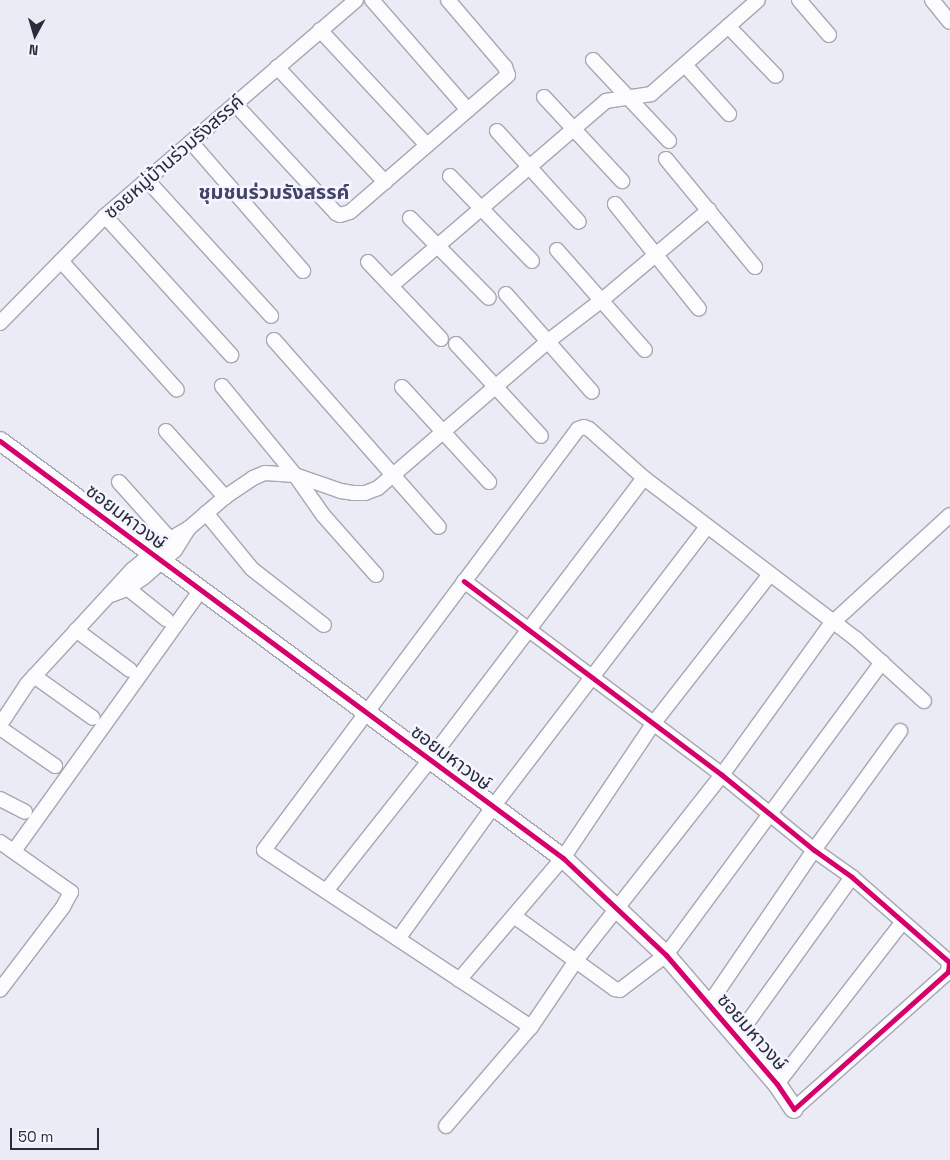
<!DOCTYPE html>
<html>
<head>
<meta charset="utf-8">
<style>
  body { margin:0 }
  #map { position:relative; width:950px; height:1160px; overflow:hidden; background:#eaebf5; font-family:"Space Grotesk","Noto Sans Thai",sans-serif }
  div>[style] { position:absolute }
  .roads { filter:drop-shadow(1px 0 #a6a7b3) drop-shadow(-1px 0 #a6a7b3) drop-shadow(0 1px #a6a7b3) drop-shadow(0 -1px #a6a7b3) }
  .minor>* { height:14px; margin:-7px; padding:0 7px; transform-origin:7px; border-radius:7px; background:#fcfcfe }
  .tertiary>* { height:18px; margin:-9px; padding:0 9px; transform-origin:9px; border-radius:9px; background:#fcfcfe }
  .cycleway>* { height:5px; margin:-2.5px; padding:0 2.5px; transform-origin:2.5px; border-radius:2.5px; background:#d6006c }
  span { translate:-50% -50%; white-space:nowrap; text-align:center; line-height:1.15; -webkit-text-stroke:5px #f4f5fe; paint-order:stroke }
  .street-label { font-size:19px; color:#2a2c3d }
  .neighbourhood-label { font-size:20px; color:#414369; font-weight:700 }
  .north { position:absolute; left:10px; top:10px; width:50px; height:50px; -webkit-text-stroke:4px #f4f5fe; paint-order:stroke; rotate:186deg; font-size:14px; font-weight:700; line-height:20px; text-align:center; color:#2a2c3d }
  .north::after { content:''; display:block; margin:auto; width:18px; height:22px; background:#2a2c3d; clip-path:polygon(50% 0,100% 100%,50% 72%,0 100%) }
  .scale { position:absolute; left:10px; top:1128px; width:89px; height:22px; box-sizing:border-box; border:2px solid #2a2c3d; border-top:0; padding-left:6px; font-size:15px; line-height:18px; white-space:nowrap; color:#2a2c3d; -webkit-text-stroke:4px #f4f5fe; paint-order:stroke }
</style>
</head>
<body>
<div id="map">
  <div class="roads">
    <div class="minor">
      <i style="left:372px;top:0;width:146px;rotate:48.9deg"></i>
      <i style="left:799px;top:0;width:46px;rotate:49.4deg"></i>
      <i style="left:932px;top:0;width:28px;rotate:51deg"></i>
      <i style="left:728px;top:26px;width:69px;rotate:46.2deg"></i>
      <i style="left:320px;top:30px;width:157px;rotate:47.1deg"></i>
      <i style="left:593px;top:60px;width:111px;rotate:46.8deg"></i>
      <i style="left:685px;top:65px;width:66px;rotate:48.1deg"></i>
      <i style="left:277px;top:67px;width:158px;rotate:46.8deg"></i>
      <i style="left:544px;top:97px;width:115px;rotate:47.1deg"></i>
      <i style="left:235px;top:104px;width:149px;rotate:47.2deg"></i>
      <i style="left:336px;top:213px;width:4px;rotate:27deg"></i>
      <i style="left:340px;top:215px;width:10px;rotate:-17deg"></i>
      <i style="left:350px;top:212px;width:209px;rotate:-40.9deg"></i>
      <i style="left:508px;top:75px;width:9px;rotate:-111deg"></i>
      <i style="left:505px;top:67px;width:88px;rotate:-130.4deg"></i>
      <i style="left:497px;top:131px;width:122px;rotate:48deg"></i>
      <i style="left:191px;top:142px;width:171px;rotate:49deg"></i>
      <i style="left:666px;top:159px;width:140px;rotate:50.5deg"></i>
      <i style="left:450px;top:176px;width:118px;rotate:46deg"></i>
      <i style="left:147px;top:180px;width:184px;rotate:47.6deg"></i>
      <i style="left:615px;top:204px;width:134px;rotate:51.3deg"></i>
      <i style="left:105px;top:216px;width:188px;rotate:47.8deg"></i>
      <i style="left:410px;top:218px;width:112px;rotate:45.4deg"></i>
      <i style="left:557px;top:250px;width:133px;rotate:48.7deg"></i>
      <i style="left:61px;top:261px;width:173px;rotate:48deg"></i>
      <i style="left:368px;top:262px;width:106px;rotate:46.5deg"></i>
      <i style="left:391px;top:286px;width:284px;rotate:-40.7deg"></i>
      <i style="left:606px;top:101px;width:46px;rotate:-8.8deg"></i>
      <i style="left:651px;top:94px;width:142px;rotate:-41.3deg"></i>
      <i style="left:506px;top:294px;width:130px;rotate:48.7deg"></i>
      <i style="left:0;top:323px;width:150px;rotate:-45.5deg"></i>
      <i style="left:105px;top:216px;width:331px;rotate:-40.7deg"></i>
      <i style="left:274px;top:340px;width:249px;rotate:48.6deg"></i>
      <i style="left:456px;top:344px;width:125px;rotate:47.3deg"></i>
      <i style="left:222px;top:386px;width:115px;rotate:50.6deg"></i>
      <i style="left:295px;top:475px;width:49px;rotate:55deg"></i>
      <i style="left:323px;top:515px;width:80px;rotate:48.5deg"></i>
      <i style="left:402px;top:387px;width:129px;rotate:47.5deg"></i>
      <i style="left:166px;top:431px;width:89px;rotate:48.2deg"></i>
      <i style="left:119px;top:482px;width:76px;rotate:48.2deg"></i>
      <i style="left:206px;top:513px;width:72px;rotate:50.6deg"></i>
      <i style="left:252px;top:569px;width:91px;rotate:37.9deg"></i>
      <i style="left:464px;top:581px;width:323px;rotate:36.9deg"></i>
      <i style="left:722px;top:775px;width:119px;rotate:39.2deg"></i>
      <i style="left:814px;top:850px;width:47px;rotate:35.4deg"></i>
      <i style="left:852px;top:877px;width:129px;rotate:41.2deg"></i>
      <i style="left:949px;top:962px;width:10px;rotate:96deg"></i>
      <i style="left:948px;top:972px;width:206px;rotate:138.3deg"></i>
      <i style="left:121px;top:583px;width:58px;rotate:38.7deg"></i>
      <i style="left:111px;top:595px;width:17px;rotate:-21deg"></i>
      <i style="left:127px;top:589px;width:19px;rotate:-35deg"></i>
      <i style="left:143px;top:578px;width:43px;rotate:-41.2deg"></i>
      <i style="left:175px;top:550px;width:26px;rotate:-58deg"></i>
      <i style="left:76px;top:630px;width:67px;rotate:36.5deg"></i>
      <i style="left:34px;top:676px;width:72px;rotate:35.4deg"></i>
      <i style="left:0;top:725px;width:49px;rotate:-56.6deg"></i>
      <i style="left:27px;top:684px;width:155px;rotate:-47.4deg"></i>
      <i style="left:132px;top:570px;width:49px;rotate:-39.2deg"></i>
      <i style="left:170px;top:539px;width:22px;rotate:-30deg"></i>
      <i style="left:189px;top:528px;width:48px;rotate:-40.7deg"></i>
      <i style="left:225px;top:497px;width:34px;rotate:-34deg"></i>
      <i style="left:253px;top:478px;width:13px;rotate:-23deg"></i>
      <i style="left:265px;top:473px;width:30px;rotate:4deg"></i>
      <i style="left:295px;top:475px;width:49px;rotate:19.2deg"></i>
      <i style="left:341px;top:491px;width:12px;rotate:9deg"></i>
      <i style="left:353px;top:493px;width:12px"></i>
      <i style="left:365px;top:493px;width:14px;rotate:-21deg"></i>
      <i style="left:378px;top:488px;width:223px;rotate:-40.8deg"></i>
      <i style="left:547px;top:342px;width:69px;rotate:-37.4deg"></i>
      <i style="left:602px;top:300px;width:140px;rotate:-40.1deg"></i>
      <i style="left:0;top:728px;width:67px;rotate:34.6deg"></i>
      <i style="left:0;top:799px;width:28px;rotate:27deg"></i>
      <i style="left:0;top:842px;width:87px;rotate:35.2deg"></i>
      <i style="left:71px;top:892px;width:17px;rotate:118deg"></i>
      <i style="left:63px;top:907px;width:104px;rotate:127.2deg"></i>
      <i style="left:14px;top:851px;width:320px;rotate:-54.4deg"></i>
      <i style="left:326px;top:891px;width:166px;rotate:-51.6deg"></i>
      <i style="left:429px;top:761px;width:355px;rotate:-52.8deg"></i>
      <i style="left:514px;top:916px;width:125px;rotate:35.9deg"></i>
      <i style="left:615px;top:989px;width:5px;rotate:11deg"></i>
      <i style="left:620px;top:990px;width:58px;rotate:-37.3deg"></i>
      <i style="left:666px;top:955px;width:364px;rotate:-53.6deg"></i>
      <i style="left:398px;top:939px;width:161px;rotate:-54.3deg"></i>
      <i style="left:492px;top:808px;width:354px;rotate:-52.6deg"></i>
      <i style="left:459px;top:980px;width:160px;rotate:-49.6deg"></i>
      <i style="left:563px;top:858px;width:161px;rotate:-56.1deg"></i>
      <i style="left:653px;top:724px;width:190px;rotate:-52deg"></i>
      <i style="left:709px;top:1004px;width:186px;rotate:-55.7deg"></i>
      <i style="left:814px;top:850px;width:147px;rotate:-54.1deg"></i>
      <i style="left:531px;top:1027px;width:320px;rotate:-146.5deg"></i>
      <i style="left:264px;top:850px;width:525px;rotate:-53.28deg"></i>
      <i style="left:578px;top:429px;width:6px;rotate:-18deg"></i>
      <i style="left:584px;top:427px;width:5px;rotate:22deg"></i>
      <i style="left:589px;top:429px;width:74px;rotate:41.7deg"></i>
      <i style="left:644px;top:478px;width:266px;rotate:37.2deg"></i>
      <i style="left:856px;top:639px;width:92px;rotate:42.4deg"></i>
      <i style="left:737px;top:1037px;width:197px;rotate:-54.3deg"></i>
      <i style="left:777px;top:1084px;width:204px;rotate:-52.2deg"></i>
      <i style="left:446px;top:1126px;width:130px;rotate:-49.4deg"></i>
      <i style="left:531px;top:1027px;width:82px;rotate:-55.9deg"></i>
      <i style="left:577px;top:959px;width:234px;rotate:-51.8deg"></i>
      <i style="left:722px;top:775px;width:186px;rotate:-54.2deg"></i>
      <i style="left:831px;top:624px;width:161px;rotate:-42.5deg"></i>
    </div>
    <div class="tertiary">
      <i style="left:0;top:441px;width:701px;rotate:36.53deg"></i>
      <i style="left:563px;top:858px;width:141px;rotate:43.3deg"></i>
      <i style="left:666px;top:955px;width:170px;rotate:49.3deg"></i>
      <i style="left:777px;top:1084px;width:30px;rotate:56deg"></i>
    </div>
  </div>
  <div class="cycleway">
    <i style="left:0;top:441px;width:701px;rotate:36.53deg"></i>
    <i style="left:563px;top:858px;width:141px;rotate:43.3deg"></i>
    <i style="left:666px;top:955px;width:170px;rotate:49.3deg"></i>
    <i style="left:777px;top:1084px;width:30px;rotate:56deg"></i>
    <i style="left:794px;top:1109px;width:206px;rotate:-41.7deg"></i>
    <i style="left:948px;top:972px;width:10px;rotate:-84deg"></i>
    <i style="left:949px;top:962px;width:129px;rotate:-138.8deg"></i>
    <i style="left:852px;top:877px;width:47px;rotate:-144.6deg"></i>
    <i style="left:814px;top:850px;width:119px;rotate:-140.8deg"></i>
    <i style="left:722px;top:775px;width:323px;rotate:-143.1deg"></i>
  </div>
  <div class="street-label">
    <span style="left:174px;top:157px;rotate:-41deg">ซอยหมู่บ้านร่วมรังสรรค์</span>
    <span style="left:126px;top:517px;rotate:37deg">ซอยมหาวงษ์</span>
    <span style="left:451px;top:758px;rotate:37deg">ซอยมหาวงษ์</span>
    <span style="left:752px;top:1032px;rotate:49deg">ซอยมหาวงษ์</span>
  </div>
  <div class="neighbourhood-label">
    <span style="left:274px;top:192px">ชุมชนร่วมรังสรรค์</span>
  </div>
  <div class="north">N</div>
  <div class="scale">50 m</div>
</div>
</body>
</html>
